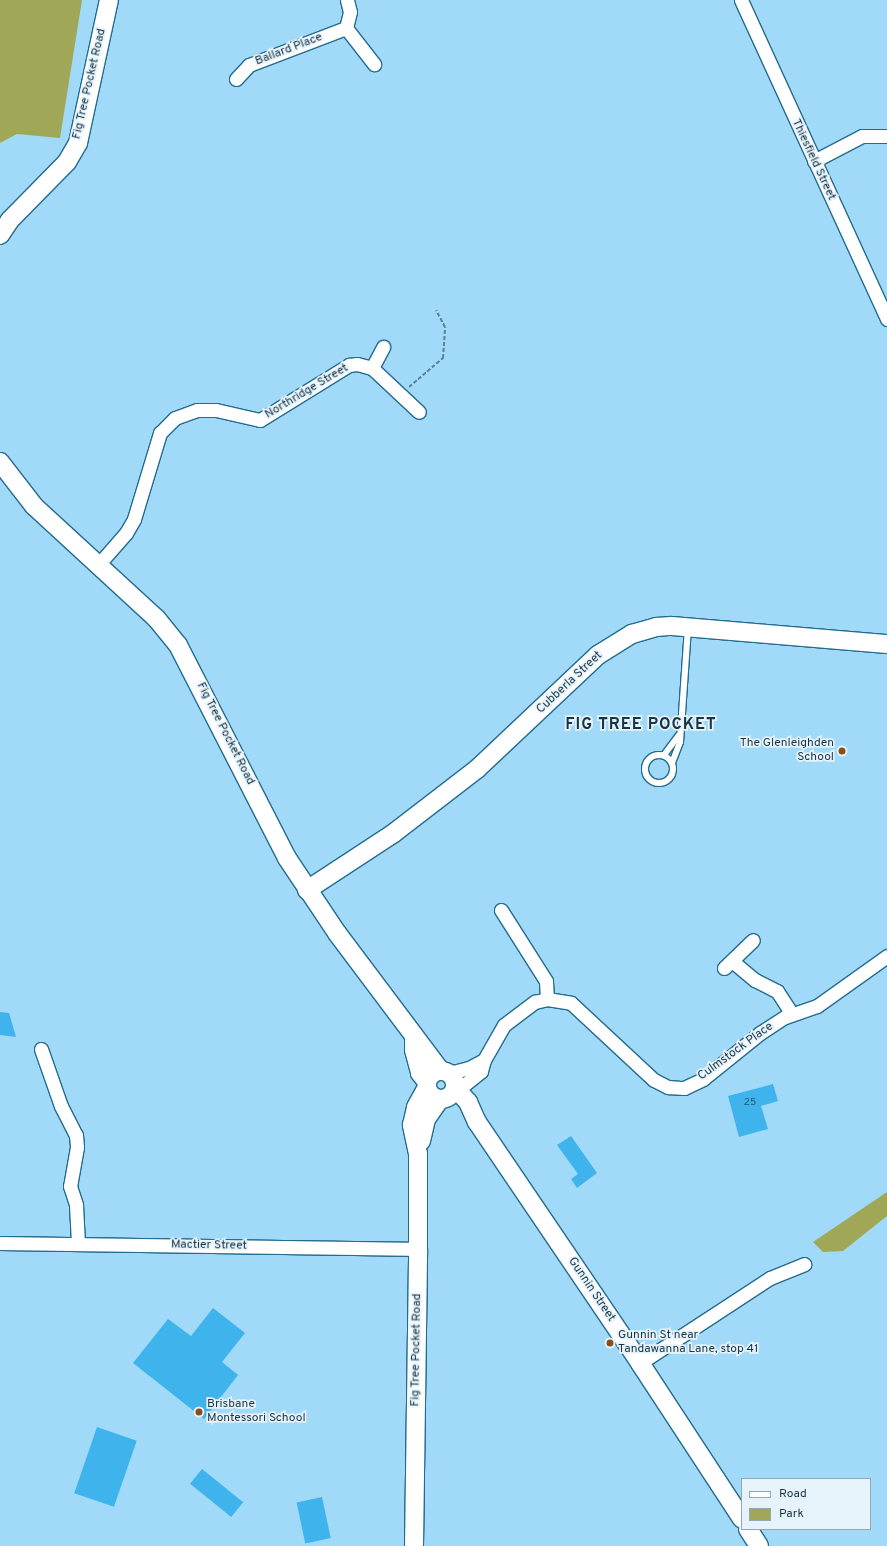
<!DOCTYPE html>
<html>
<head>
<meta charset="utf-8">
<style>
  body { margin:0 }
  #map { position:relative; width:887px; height:1546px; overflow:hidden; background:#a1d9f8; font-family:Overpass,sans-serif }
  div>[style] { position:absolute }
  .green>* { inset:0; background:#a0a756 }
  .building>* { inset:0; background:#3fb4ec; transform-origin:0 0 }
  .path>* { height:2px; margin-top:-1px; transform-origin:0; background:repeating-linear-gradient(90deg,#59829a 0 4px,transparent 0 6px) }
  .roads { filter:drop-shadow(1px 0 #236c8f) drop-shadow(-1px 0 #236c8f) drop-shadow(0 1px #236c8f) drop-shadow(0 -1px #236c8f) }
  .lane>* { height:6px; margin:-3px; padding:0 3px; transform-origin:3px; border-radius:3px; background:#fff }
  .lane>.ring { margin:-3px; padding:0; box-sizing:content-box; background:none; border:6px solid #fff; border-radius:50% }
  .street>* { height:13px; margin:-6.5px; padding:0 6.5px; transform-origin:6.5px; border-radius:6.5px; background:#fff }
  .secondary>* { height:18px; margin:-9px; padding:0 9px; transform-origin:9px; border-radius:9px; background:#fff }
  .secondary>.ring { margin:-9px; padding:0; box-sizing:content-box; background:none; border:18px solid #fff; border-radius:50% }
  .dots>* { width:11px; height:11px; translate:-50% -50%; box-sizing:border-box; border:2px solid #e6f3fb; border-radius:50% }
  span { translate:-50% -50%; white-space:nowrap; text-align:center; line-height:1.15; -webkit-text-stroke:3.5px #e6f3fb; paint-order:stroke }
  .number-label { font-size:10px; color:#22556f }
  .number-label span { -webkit-text-stroke-width:0 }
  .street-label { font-size:12px; color:#183545 }
  .poi-label { font-size:12px; color:#183545 }
  .right { translate:-100% -50%; text-align:right }
  .left { translate:0 -50%; text-align:left }
  .district-label { font-size:16px; color:#183545; font-weight:700; letter-spacing:1px }
  .legend { position:absolute; left:741px; top:1478px; width:130px; height:52px; box-sizing:border-box; background:#e6f3fb; border:1px solid #94a7b2; margin:0; padding:5px 7px; list-style:none; font-size:12px; color:#183545 }
  .legend li { display:flex; align-items:center; gap:8px; height:20px }
  .legend b { width:20px; border:1px solid #94a7b2 }
</style>
</head>
<body>
<div id="map">
  <div class="green">
    <i style="clip-path:polygon(0 0,82px 0,60px 138px,17px 134px,0 143px)"></i>
    <i style="clip-path:polygon(887px 1192px,887px 1216px,843px 1251px,823px 1252px,813px 1242px)"></i>
  </div>
  <div class="building">
    <i style="clip-path:polygon(0 1012px,9px 1013px,16px 1037px,0 1035px)"></i>
    <i style="clip-path:polygon(773px 1084px,778px 1101px,761px 1106px,768px 1129px,739px 1137px,728px 1096px)"></i>
    <i style="clip-path:polygon(571px 1136px,597px 1173px,577px 1188px,571px 1179px,578px 1174px,557px 1145px)"></i>
    <i style="clip-path:polygon(213px 1308px,245px 1333px,222px 1362px,238px 1375px,204px 1419px,133px 1363px,168px 1319px,191px 1336px)"></i>
    <i style="left:97px;top:1427px;width:42px;height:70px;rotate:19deg"></i>
    <i style="left:202px;top:1469px;width:53px;height:19px;rotate:39deg"></i>
    <i style="left:322px;top:1497px;width:42px;height:26px;rotate:78deg"></i>
  </div>
  <div class="path">
    <i style="left:409px;top:387px;width:45px;rotate:-40.5deg"></i>
    <i style="left:443px;top:358px;width:31px;rotate:-86deg"></i>
    <i style="left:445px;top:327px;width:19px;rotate:-118deg"></i>
  </div>
  <div class="roads">
    <div class="lane">
      <i class="ring" style="left:645px;top:755px;width:22px;height:22px"></i>
      <i style="left:664px;top:755px;width:25px;rotate:-53deg"></i>
      <i style="left:672px;top:763px;width:22px;rotate:-69deg"></i>
      <i style="left:680px;top:742px;width:114px;rotate:-86deg"></i>
    </div>
    <div class="street">
      <i style="left:347px;top:0;width:12px;rotate:76deg"></i>
      <i style="left:350px;top:12px;width:16px;rotate:104deg"></i>
      <i style="left:346px;top:28px;width:46px;rotate:52.1deg"></i>
      <i style="left:741px;top:0;width:351px;rotate:65.4deg"></i>
      <i style="left:236px;top:79px;width:19px;rotate:-47deg"></i>
      <i style="left:249px;top:65px;width:104px;rotate:-20.9deg"></i>
      <i style="left:814px;top:161px;width:54px;rotate:-27.5deg"></i>
      <i style="left:862px;top:136px;width:25px"></i>
      <i style="left:372px;top:368px;width:24px;rotate:-62deg"></i>
      <i style="left:98px;top:565px;width:43px;rotate:-48.8deg"></i>
      <i style="left:126px;top:533px;width:16px;rotate:-60deg"></i>
      <i style="left:134px;top:519px;width:90px;rotate:-73.2deg"></i>
      <i style="left:160px;top:433px;width:21px;rotate:-45deg"></i>
      <i style="left:175px;top:418px;width:23px;rotate:-20deg"></i>
      <i style="left:197px;top:410px;width:19px"></i>
      <i style="left:216px;top:410px;width:45px;rotate:12.8deg"></i>
      <i style="left:260px;top:420px;width:105px;rotate:-31.7deg"></i>
      <i style="left:349px;top:365px;width:8px;rotate:-7deg"></i>
      <i style="left:357px;top:364px;width:16px;rotate:15deg"></i>
      <i style="left:372px;top:368px;width:64px;rotate:43.1deg"></i>
      <i style="left:501px;top:910px;width:84px;rotate:57.6deg"></i>
      <i style="left:546px;top:981px;width:18px;rotate:87deg"></i>
      <i style="left:732px;top:961px;width:30px;rotate:40deg"></i>
      <i style="left:755px;top:980px;width:25px;rotate:27deg"></i>
      <i style="left:777px;top:991px;width:27px;rotate:57deg"></i>
      <i style="left:724px;top:968px;width:40px;rotate:-44deg"></i>
      <i style="left:41px;top:1049px;width:60px;rotate:70.7deg"></i>
      <i style="left:61px;top:1106px;width:33px;rotate:63deg"></i>
      <i style="left:76px;top:1135px;width:12px;rotate:85deg"></i>
      <i style="left:77px;top:1147px;width:40px;rotate:100deg"></i>
      <i style="left:70px;top:1186px;width:20px;rotate:72deg"></i>
      <i style="left:76px;top:1205px;width:39px;rotate:87deg"></i>
      <i style="left:449px;top:1073px;width:21px;rotate:-14deg"></i>
      <i style="left:469px;top:1068px;width:17px;rotate:-28deg"></i>
      <i style="left:455px;top:1085px;width:9px"></i>
      <i style="left:464px;top:1085px;width:22px;rotate:-39deg"></i>
      <i style="left:481px;top:1071px;width:11px;rotate:-75deg"></i>
      <i style="left:484px;top:1060px;width:40px;rotate:-60.3deg"></i>
      <i style="left:504px;top:1025px;width:39px;rotate:-37deg"></i>
      <i style="left:535px;top:1002px;width:12px;rotate:-14deg"></i>
      <i style="left:547px;top:999px;width:24px;rotate:9deg"></i>
      <i style="left:571px;top:1003px;width:113px;rotate:42.9deg"></i>
      <i style="left:654px;top:1080px;width:16px;rotate:27deg"></i>
      <i style="left:668px;top:1087px;width:16px;rotate:4deg"></i>
      <i style="left:684px;top:1088px;width:21px;rotate:-25deg"></i>
      <i style="left:703px;top:1079px;width:73px;rotate:-38.9deg"></i>
      <i style="left:760px;top:1033px;width:30px;rotate:-33deg"></i>
      <i style="left:785px;top:1017px;width:34px;rotate:-19deg"></i>
      <i style="left:817px;top:1006px;width:86px;rotate:-35.5deg"></i>
      <i style="left:0;top:1243px;width:418px;rotate:0.8deg"></i>
      <i style="left:640px;top:1363px;width:155px;rotate:-33.2deg"></i>
      <i style="left:770px;top:1278px;width:37px;rotate:-22deg"></i>
    </div>
    <div class="secondary">
      <i style="left:0;top:235px;width:18px;rotate:-56deg"></i>
      <i style="left:10px;top:220px;width:81px;rotate:-45.5deg"></i>
      <i style="left:67px;top:162px;width:22px;rotate:-60deg"></i>
      <i style="left:78px;top:143px;width:146px;rotate:-77.8deg"></i>
      <i style="left:0;top:462px;width:56px;rotate:52.3deg"></i>
      <i style="left:34px;top:506px;width:166px;rotate:42.6deg"></i>
      <i style="left:156px;top:618px;width:35px;rotate:51deg"></i>
      <i style="left:178px;top:645px;width:239px;rotate:62.9deg"></i>
      <i style="left:287px;top:858px;width:90px;rotate:56.3deg"></i>
      <i style="left:337px;top:933px;width:171px;rotate:53.1deg"></i>
      <i style="left:307px;top:890px;width:104px;rotate:-33.2deg"></i>
      <i style="left:394px;top:833px;width:105px;rotate:-37.6deg"></i>
      <i style="left:477px;top:769px;width:166px;rotate:-43.3deg"></i>
      <i style="left:598px;top:655px;width:40px;rotate:-32deg"></i>
      <i style="left:632px;top:634px;width:25px;rotate:-16deg"></i>
      <i style="left:656px;top:627px;width:16px;rotate:-4deg"></i>
      <i style="left:672px;top:626px;width:216px;rotate:4.8deg"></i>
      <i style="left:414px;top:1036px;width:14px;rotate:90deg"></i>
      <i style="left:414px;top:1050px;width:24px;rotate:75deg"></i>
      <i style="left:420px;top:1073px;width:11px;rotate:52deg"></i>
      <i class="ring" style="left:427px;top:1071px;width:10px;height:10px"></i>
      <i style="left:455px;top:1088px;width:19px;rotate:47deg"></i>
      <i style="left:468px;top:1102px;width:22px;rotate:66deg"></i>
      <i style="left:477px;top:1122px;width:291px;rotate:55.9deg"></i>
      <i style="left:640px;top:1363px;width:186px;rotate:56.8deg"></i>
      <i style="left:421px;top:1141px;width:23px;rotate:-77deg"></i>
      <i style="left:426px;top:1119px;width:24px;rotate:-55deg"></i>
      <i style="left:748px;top:1529px;width:20px;rotate:57deg"></i>
      <i style="left:414px;top:1546px;width:297px;rotate:-89.2deg"></i>
      <i style="left:418px;top:1249px;width:95px;rotate:-90deg"></i>
      <i style="left:418px;top:1154px;width:30px;rotate:-102deg"></i>
      <i style="left:412px;top:1125px;width:18px;rotate:-77deg"></i>
      <i style="left:416px;top:1107px;width:23px;rotate:-61deg"></i>
    </div>
  </div>
  <div class="dots">
    <i style="left:842px;top:751px;background:#8e4c1a"></i>
    <i style="left:610px;top:1343px;background:#8e4c1a"></i>
    <i style="left:199px;top:1412px;background:#8e4c1a"></i>
  </div>
  <div class="number-label">
    <span style="left:750px;top:1103px">25</span>
  </div>
  <div class="street-label">
    <span style="left:289px;top:50px;rotate:-21deg">Ballard Place</span>
    <span style="left:90px;top:84px;rotate:-77deg">Fig Tree Pocket Road</span>
    <span style="left:813px;top:160px;rotate:65deg">Thiesfield Street</span>
    <span style="left:307px;top:392px;rotate:-31deg">Northridge Street</span>
    <span style="left:570px;top:683px;rotate:-43deg">Cubberla Street</span>
    <span style="left:225px;top:734px;rotate:63deg">Fig Tree Pocket Road</span>
    <span style="left:736px;top:1052px;rotate:-36deg">Culmstock Place</span>
    <span style="left:209px;top:1246px;rotate:1deg">Mactier Street</span>
    <span style="left:591px;top:1290px;rotate:56deg">Gunnin Street</span>
    <span style="left:417px;top:1350px;rotate:-89deg">Fig Tree Pocket Road</span>
  </div>
  <div class="poi-label">
    <span class="right" style="left:834px;top:751px">The Glenleighden<br>School</span>
    <span class="left" style="left:618px;top:1343px">Gunnin St near<br>Tandawanna Lane, stop 41</span>
    <span class="left" style="left:207px;top:1412px">Brisbane<br>Montessori School</span>
  </div>
  <div class="district-label">
    <span style="left:641px;top:725px">FIG TREE POCKET</span>
  </div>
  <ul class="legend">
  <li><b style="height:5px;background:#fff"></b>Road</li>
  <li><b style="height:11px;background:#a0a756"></b>Park</li>
  </ul>
</div>
</body>
</html>
